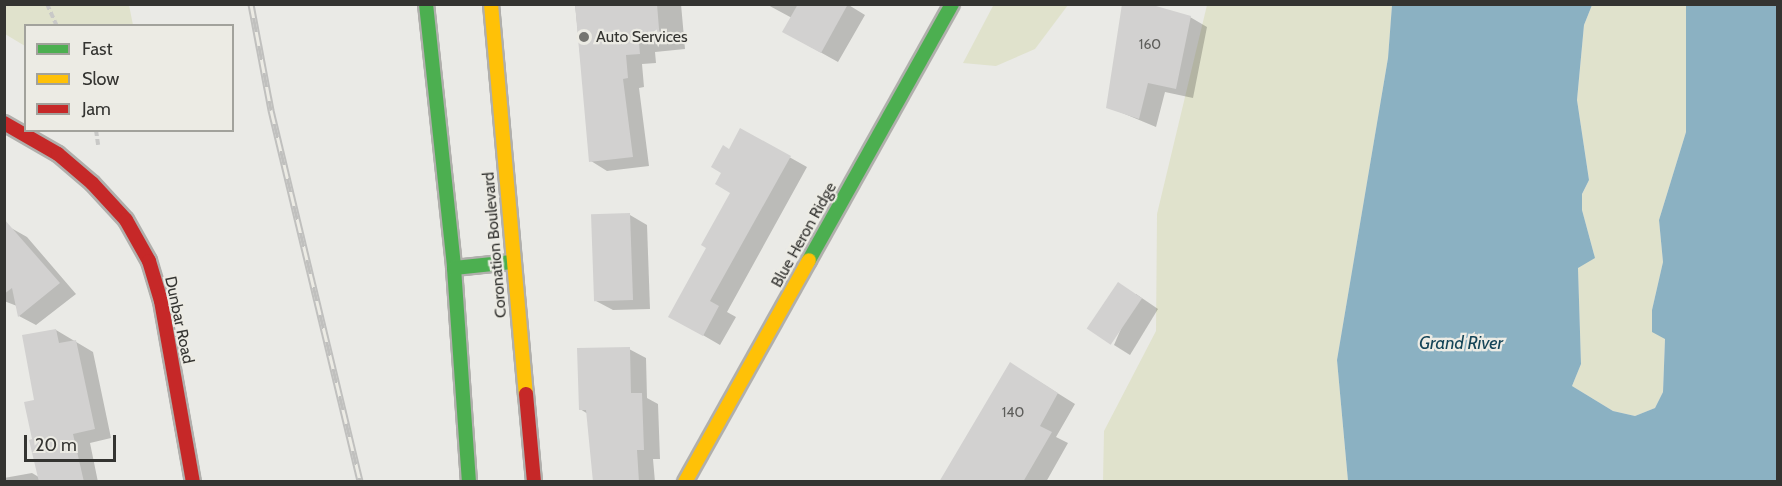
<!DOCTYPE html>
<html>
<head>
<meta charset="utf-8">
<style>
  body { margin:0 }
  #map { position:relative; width:1782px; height:486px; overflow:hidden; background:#eaeae6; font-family:Cabin,sans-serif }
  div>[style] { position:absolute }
  .green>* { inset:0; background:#e0e2cc }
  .water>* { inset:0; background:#8bb1c2 }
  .shadow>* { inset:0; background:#0003 }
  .building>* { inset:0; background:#d2d1d0; transform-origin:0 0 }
  .path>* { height:4px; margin-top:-2px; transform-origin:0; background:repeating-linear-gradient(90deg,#c9c9c7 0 6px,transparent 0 9px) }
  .roads { filter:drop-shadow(2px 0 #b0afac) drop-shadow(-2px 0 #b0afac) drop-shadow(0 2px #b0afac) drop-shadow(0 -2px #b0afac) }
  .fast>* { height:14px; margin:-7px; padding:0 7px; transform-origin:7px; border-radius:7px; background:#4caf50 }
  .slow>* { height:14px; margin:-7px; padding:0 7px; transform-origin:7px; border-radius:7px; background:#ffc107 }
  .jam>* { height:14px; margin:-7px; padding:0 7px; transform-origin:7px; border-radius:7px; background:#c62828 }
  .rail>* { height:7px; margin-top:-3.5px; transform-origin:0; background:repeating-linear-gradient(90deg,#ecebe4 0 14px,#c0c0be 0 28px); box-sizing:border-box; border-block:2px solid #c0c0be }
  .dots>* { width:16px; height:16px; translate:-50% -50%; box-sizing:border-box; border:3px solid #ecebe4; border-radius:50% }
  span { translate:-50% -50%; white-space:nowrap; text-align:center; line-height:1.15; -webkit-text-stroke:4.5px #ecebe4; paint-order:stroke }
  .number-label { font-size:14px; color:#5d5d5a }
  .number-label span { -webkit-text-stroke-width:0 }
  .poi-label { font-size:16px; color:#343431 }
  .left { translate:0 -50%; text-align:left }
  .street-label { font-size:16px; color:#343431 }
  .water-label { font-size:18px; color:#144457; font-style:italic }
  .frame { position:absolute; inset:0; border:6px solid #343431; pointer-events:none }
  .legend { position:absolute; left:24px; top:24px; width:210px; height:108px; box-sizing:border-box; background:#ecebe4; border:2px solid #a2a29c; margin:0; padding:8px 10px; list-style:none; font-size:18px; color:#343431 }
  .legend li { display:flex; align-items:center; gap:12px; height:30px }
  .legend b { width:30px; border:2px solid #a2a29c }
  .scale { position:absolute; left:24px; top:435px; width:92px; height:27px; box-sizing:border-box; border:3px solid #343431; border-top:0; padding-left:8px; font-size:18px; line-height:21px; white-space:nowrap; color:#343431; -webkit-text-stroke:4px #ecebe4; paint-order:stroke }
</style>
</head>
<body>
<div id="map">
  <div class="green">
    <i style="clip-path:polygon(5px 4px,129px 5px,133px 25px,26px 26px,25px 46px,5px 34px)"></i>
    <i style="clip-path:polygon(994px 4px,1068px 4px,1068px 5px,1035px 49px,996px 66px,963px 63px)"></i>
    <i style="clip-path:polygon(1207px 5px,1392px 5px,1388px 58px,1337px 360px,1348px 481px,1103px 482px,1104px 431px,1156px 331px,1157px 214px)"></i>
    <i style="clip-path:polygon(1592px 5px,1686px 5px,1686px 132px,1659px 220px,1663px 262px,1652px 310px,1665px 338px,1663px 392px,1655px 408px,1635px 416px,1613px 411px,1572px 386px,1581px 364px,1578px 268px,1594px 254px,1582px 210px,1582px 194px,1589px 180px,1577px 100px,1584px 25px)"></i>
  </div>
  <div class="water">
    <i style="clip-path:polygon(1392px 5px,1592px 5px,1584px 25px,1577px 100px,1589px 180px,1582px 194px,1582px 210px,1595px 258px,1578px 268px,1581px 364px,1572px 386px,1613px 411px,1635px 416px,1655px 408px,1663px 392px,1665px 339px,1652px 332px,1652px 310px,1663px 262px,1659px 220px,1686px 132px,1686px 5px,1777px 5px,1777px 481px,1348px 481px,1337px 360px,1388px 58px)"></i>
  </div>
  <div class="shadow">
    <i style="clip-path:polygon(575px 4px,681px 4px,685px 49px,655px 52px,656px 63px,642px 64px,644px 87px,639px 88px,649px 166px,607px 171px,591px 161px)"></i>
    <i style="clip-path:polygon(766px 4px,847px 4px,865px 15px,838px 62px,784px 32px,792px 18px)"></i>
    <i style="clip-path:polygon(1190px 17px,1207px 27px,1193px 98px,1165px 92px,1156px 127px,1108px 107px)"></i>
    <i style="clip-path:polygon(741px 130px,807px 167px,727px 312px,736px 317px,720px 345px,670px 316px,708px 247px,732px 193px,722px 172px)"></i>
    <i style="clip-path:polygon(630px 215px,647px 225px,650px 309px,613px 310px,596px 301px)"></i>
    <i style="clip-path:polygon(4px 224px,27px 237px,76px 294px,36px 325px,19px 316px,17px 306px,4px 301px)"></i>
    <i style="clip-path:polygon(1136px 294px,1158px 309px,1130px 355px,1114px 345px)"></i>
    <i style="clip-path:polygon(56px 330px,93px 352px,111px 438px,90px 443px,98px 482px,51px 482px)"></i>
    <i style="clip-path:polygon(629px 349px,646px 358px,647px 398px,658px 404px,660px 459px,653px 459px,655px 482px,594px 482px,588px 414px,580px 409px)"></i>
    <i style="clip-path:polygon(1027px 374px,1075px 404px,1056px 437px,1068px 443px,1046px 482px,941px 482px)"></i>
    <i style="clip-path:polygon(32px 473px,47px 482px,4px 482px,4px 478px)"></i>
  </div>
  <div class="building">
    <i style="clip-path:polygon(575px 4px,657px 4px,660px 41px,639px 43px,640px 54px,626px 55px,628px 78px,623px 79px,633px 157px,589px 162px)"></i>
    <i style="clip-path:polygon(798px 4px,848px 4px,821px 53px,782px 32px)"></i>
    <i style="clip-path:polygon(1122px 4px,1149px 4px,1191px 16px,1176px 89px,1148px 83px,1139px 119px,1106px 108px)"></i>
    <i style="clip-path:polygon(740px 128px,791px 156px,710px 301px,719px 306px,703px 336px,668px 317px,706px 248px,701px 245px,730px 193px,715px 184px,721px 173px,711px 167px,723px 145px,729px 149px)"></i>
    <i style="left:630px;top:213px;width:87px;height:39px;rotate:88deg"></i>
    <i style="clip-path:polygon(4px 219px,60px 283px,18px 317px,12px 288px,4px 294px)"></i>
    <i style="left:1118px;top:282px;width:29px;height:56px;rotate:34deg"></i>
    <i style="clip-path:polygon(56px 329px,59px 343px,76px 340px,95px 429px,73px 434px,84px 482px,39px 482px,29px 440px,32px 439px,24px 402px,34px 400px,22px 335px)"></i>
    <i style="clip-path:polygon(630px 347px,631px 393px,642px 393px,644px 450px,637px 450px,639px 482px,593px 482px,586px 410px,579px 410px,577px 348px)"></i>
    <i style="clip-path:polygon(1010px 362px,1058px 393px,1040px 426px,1052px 432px,1023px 482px,939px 482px)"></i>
  </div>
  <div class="path">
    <i style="left:47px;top:4px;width:24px;rotate:66deg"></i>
    <i style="left:96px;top:130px;width:15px;rotate:82deg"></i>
  </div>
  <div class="roads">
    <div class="fast">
      <i style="left:426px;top:4px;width:265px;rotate:83.9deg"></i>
      <i style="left:454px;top:268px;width:215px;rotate:86deg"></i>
      <i style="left:809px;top:260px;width:293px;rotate:-60.8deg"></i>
      <i style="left:454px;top:268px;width:58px;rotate:-5.9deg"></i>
    </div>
    <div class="slow">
      <i style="left:491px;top:4px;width:392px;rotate:84.9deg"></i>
      <i style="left:685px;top:482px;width:254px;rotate:-60.8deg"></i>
    </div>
    <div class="jam">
      <i style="left:4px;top:123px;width:62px;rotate:29.9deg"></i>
      <i style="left:58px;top:154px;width:45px;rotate:40.5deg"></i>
      <i style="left:92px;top:183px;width:50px;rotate:47.4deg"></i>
      <i style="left:126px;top:220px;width:47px;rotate:60.7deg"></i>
      <i style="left:149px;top:261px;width:42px;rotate:73.3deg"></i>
      <i style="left:161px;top:301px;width:184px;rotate:80deg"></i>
      <i style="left:526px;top:394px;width:88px;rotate:84.8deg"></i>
    </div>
  </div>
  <div class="rail">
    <i style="left:251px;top:4px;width:108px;rotate:79.3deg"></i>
    <i style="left:271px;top:110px;width:382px;rotate:76.5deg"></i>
  </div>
  <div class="dots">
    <i style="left:584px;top:37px;background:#747470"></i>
  </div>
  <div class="number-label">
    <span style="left:1150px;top:44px">160</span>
    <span style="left:1013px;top:412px">140</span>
  </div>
  <div class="poi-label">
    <span class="left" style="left:596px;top:37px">Auto Services</span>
  </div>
  <div class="street-label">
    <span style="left:804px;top:235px;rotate:-61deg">Blue Heron Ridge</span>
    <span style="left:495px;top:245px;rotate:-95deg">Coronation Boulevard</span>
    <span style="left:179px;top:320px;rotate:78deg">Dunbar Road</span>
  </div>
  <div class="water-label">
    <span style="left:1461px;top:343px">Grand River</span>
  </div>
  <div class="frame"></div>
  <ul class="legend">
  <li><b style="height:8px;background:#4caf50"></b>Fast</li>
  <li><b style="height:8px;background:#ffc107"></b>Slow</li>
  <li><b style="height:8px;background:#c62828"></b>Jam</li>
  </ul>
  <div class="scale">20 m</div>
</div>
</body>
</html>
